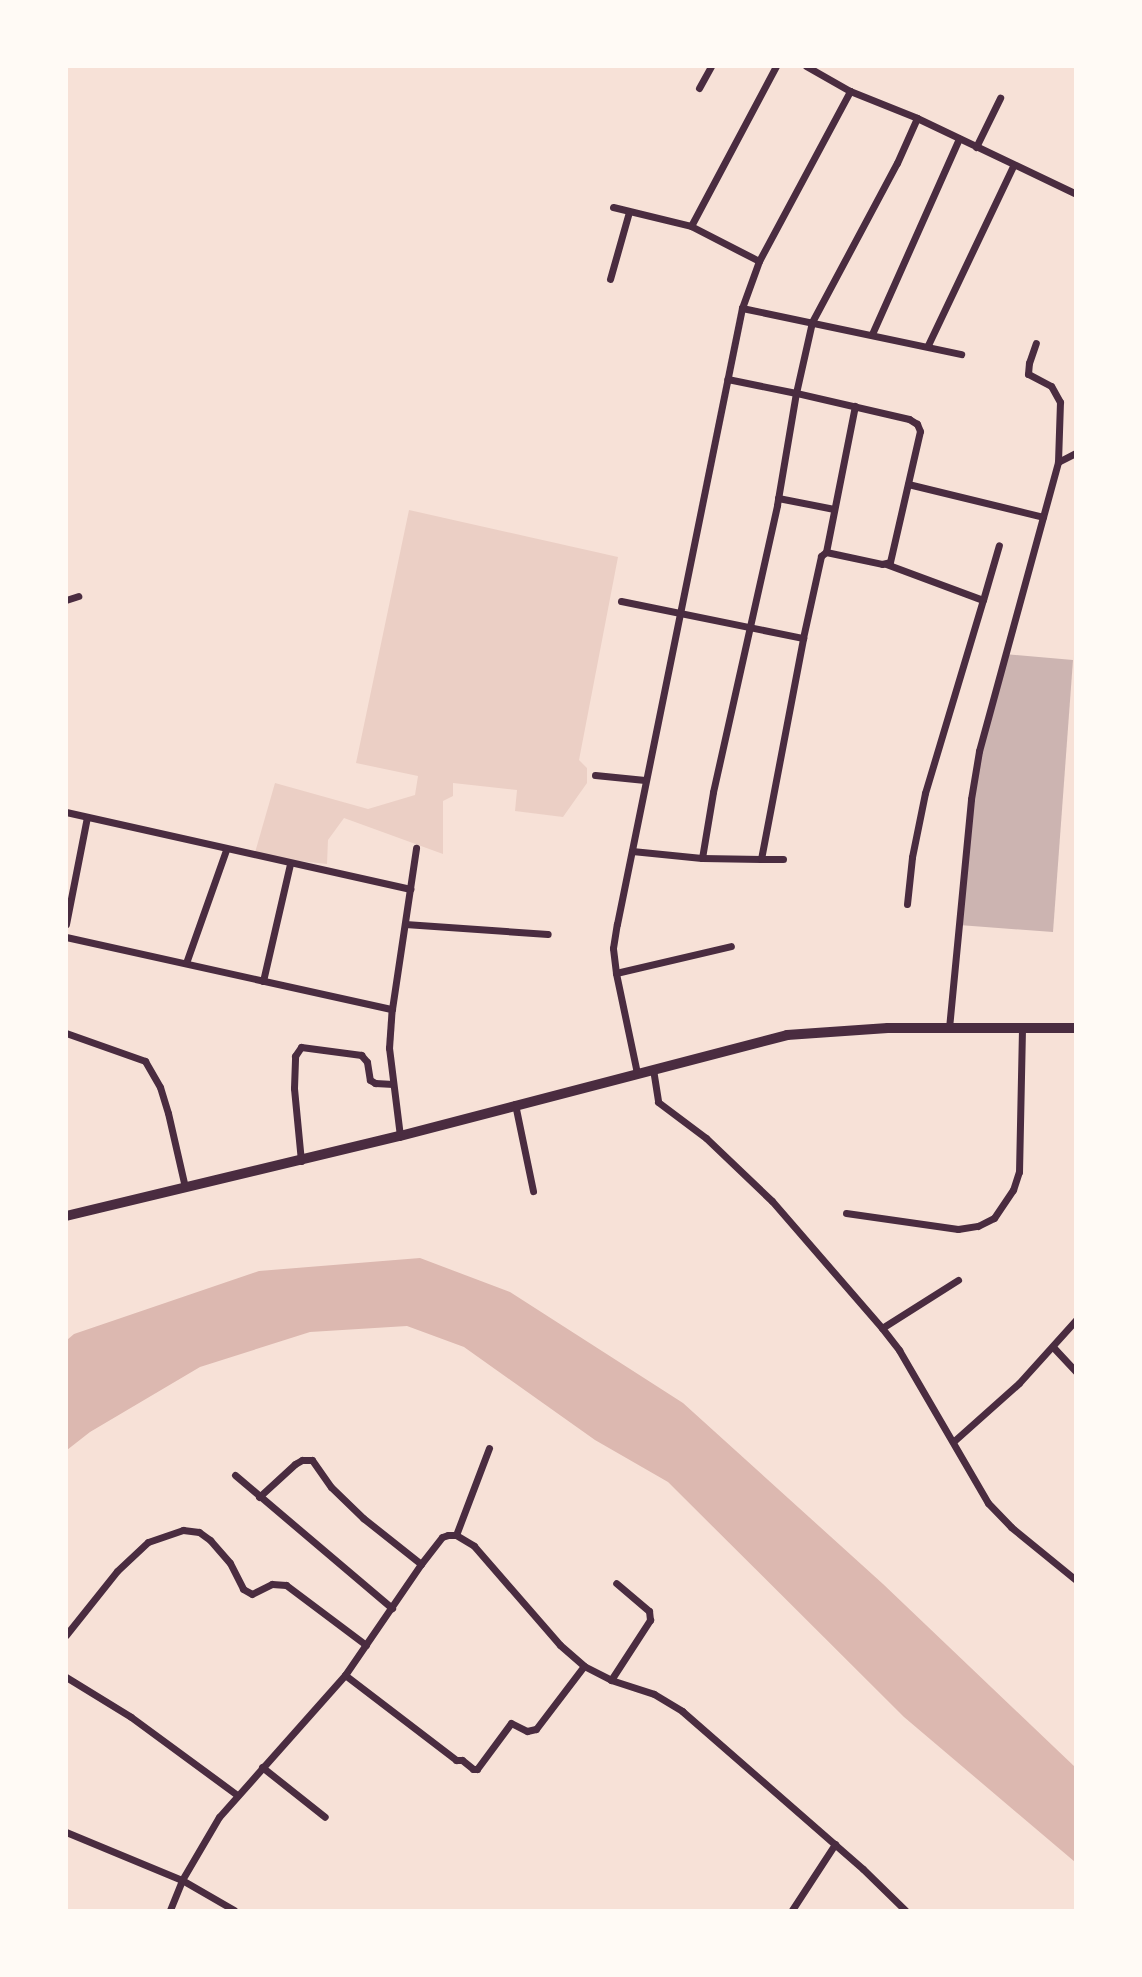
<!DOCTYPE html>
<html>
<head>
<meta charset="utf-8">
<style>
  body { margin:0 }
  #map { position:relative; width:1142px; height:1977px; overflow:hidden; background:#f7e1d7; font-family:"Work Sans",sans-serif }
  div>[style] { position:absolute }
  .green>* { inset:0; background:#ebcfc5 }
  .water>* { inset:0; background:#dcb8b0 }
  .building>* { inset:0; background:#ccb4b1 }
  .minor>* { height:7px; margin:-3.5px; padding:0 3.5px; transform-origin:3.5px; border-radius:3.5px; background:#4a2c40 }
  .tertiary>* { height:10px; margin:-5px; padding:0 5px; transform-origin:5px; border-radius:5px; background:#4a2c40 }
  span { translate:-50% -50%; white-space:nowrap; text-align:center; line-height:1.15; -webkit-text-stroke:7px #fffaf5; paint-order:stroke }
  .frame { position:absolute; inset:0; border:68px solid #fffaf5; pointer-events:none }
</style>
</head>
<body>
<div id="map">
  <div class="green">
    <i style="clip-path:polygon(409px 510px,618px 557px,579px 760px,587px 768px,587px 783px,563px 817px,515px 811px,517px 790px,453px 783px,453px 796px,443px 801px,443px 854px,344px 818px,328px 840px,327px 864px,254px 856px,275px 783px,368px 809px,415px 795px,418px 776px,356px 763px)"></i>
  </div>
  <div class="water">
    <i style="clip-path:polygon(420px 1258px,510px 1292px,683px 1403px,883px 1584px,1075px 1767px,1075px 1862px,904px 1717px,668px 1482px,595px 1440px,464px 1347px,407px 1326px,310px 1332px,200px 1367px,90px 1432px,67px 1450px,67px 1340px,74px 1334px,259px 1271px)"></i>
  </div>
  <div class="building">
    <i style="clip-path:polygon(1004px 654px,1073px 660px,1053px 932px,959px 925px,971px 799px)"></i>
  </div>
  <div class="minor">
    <i style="left:806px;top:66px;width:51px;rotate:29.6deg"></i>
    <i style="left:850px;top:91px;width:72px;rotate:21.9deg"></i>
    <i style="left:917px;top:118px;width:176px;rotate:25.5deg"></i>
    <i style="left:699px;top:88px;width:25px;rotate:-61deg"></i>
    <i style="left:976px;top:147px;width:55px;rotate:-63.9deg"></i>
    <i style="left:613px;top:207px;width:80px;rotate:13.7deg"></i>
    <i style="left:759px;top:261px;width:76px;rotate:-152.8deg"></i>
    <i style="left:691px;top:226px;width:181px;rotate:-62deg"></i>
    <i style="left:610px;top:279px;width:70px;rotate:-74.2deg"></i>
    <i style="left:742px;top:308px;width:224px;rotate:11.9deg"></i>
    <i style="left:872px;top:334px;width:214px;rotate:-66deg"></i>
    <i style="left:928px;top:345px;width:198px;rotate:-64.6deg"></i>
    <i style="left:1058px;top:462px;width:20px;rotate:-27deg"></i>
    <i style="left:908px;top:484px;width:139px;rotate:13.7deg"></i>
    <i style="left:778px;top:498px;width:57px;rotate:11.1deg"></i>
    <i style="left:826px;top:552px;width:57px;rotate:12.1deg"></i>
    <i style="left:882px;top:564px;width:8px;rotate:-14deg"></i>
    <i style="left:890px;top:562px;width:134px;rotate:-77.1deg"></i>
    <i style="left:920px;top:431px;width:8px;rotate:-113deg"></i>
    <i style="left:917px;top:424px;width:9px;rotate:-148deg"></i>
    <i style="left:909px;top:419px;width:116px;rotate:-167deg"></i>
    <i style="left:796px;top:393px;width:73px;rotate:-77.3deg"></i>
    <i style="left:812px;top:322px;width:180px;rotate:-61.9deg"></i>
    <i style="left:897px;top:163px;width:49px;rotate:-66deg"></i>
    <i style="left:886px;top:564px;width:103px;rotate:20.4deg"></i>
    <i style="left:983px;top:600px;width:57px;rotate:-73.8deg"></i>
    <i style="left:66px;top:600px;width:13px;rotate:-18deg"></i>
    <i style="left:621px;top:601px;width:186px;rotate:11.5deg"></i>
    <i style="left:595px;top:775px;width:50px;rotate:5.7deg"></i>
    <i style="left:66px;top:812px;width:353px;rotate:12.6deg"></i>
    <i style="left:632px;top:851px;width:70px;rotate:5.7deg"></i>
    <i style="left:702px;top:858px;width:59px;rotate:1deg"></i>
    <i style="left:761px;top:859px;width:225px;rotate:-79.2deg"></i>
    <i style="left:803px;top:638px;width:84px;rotate:-77.6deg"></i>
    <i style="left:821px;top:556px;width:6px;rotate:-39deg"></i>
    <i style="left:826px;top:552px;width:149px;rotate:-78.8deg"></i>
    <i style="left:702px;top:858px;width:67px;rotate:-80.5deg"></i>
    <i style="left:713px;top:792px;width:294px;rotate:-77.4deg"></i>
    <i style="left:777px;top:505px;width:114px;rotate:-80.4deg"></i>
    <i style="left:796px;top:393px;width:70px;rotate:-168.5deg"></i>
    <i style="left:761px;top:859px;width:22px"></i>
    <i style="left:907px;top:904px;width:47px;rotate:-83.9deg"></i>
    <i style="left:912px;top:857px;width:65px;rotate:-78.5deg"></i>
    <i style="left:925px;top:793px;width:202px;rotate:-73.3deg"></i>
    <i style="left:66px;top:924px;width:109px;rotate:-78.9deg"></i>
    <i style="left:405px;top:924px;width:143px;rotate:4deg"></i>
    <i style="left:66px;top:937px;width:334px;rotate:12.5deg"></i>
    <i style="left:186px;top:963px;width:120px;rotate:-70.5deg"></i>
    <i style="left:616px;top:973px;width:118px;rotate:-13.2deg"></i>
    <i style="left:263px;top:981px;width:120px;rotate:-77deg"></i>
    <i style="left:949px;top:1028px;width:230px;rotate:-84.5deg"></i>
    <i style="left:971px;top:799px;width:49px;rotate:-80.5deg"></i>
    <i style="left:979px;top:751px;width:300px;rotate:-74.7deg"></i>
    <i style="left:1058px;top:462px;width:60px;rotate:-88.1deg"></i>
    <i style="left:1060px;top:402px;width:18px;rotate:-119deg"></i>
    <i style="left:1051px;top:386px;width:26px;rotate:-152deg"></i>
    <i style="left:1028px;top:374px;width:11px;rotate:-85deg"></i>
    <i style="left:1029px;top:363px;width:21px;rotate:-71deg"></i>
    <i style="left:66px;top:1033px;width:84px;rotate:19.5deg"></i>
    <i style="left:145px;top:1061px;width:30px;rotate:60deg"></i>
    <i style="left:160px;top:1087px;width:27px;rotate:73deg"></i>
    <i style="left:168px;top:1113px;width:76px;rotate:77.1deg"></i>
    <i style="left:653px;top:1069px;width:33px;rotate:81deg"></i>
    <i style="left:658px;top:1102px;width:60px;rotate:36.9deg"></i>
    <i style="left:706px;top:1138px;width:91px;rotate:43.7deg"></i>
    <i style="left:772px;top:1201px;width:168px;rotate:49.1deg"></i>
    <i style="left:882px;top:1328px;width:28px;rotate:52deg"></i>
    <i style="left:899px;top:1350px;width:177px;rotate:59.8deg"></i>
    <i style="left:988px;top:1503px;width:33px;rotate:46deg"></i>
    <i style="left:1011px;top:1527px;width:84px;rotate:39.2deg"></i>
    <i style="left:637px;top:1073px;width:102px;rotate:-101.9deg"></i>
    <i style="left:616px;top:973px;width:25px;rotate:-97deg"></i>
    <i style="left:613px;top:948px;width:24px;rotate:-81deg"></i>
    <i style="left:617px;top:924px;width:629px;rotate:-78.53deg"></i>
    <i style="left:742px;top:308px;width:50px;rotate:-70.1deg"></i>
    <i style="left:759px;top:261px;width:193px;rotate:-61.8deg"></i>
    <i style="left:515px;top:1104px;width:89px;rotate:78.3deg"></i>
    <i style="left:400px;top:1136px;width:89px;rotate:-97.1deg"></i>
    <i style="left:389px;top:1048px;width:39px;rotate:-86deg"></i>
    <i style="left:392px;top:1009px;width:163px;rotate:-81.5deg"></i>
    <i style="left:301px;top:1161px;width:73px;rotate:-95.5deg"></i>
    <i style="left:294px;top:1088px;width:32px;rotate:-88deg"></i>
    <i style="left:295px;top:1056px;width:11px;rotate:-56deg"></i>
    <i style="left:301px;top:1047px;width:61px;rotate:7.6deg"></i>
    <i style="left:361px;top:1055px;width:9px;rotate:49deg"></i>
    <i style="left:367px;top:1062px;width:18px;rotate:81deg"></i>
    <i style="left:370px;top:1080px;width:6px;rotate:31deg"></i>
    <i style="left:375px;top:1083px;width:18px;rotate:3deg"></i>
    <i style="left:846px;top:1213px;width:113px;rotate:8.1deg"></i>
    <i style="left:958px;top:1229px;width:20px;rotate:-9deg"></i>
    <i style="left:978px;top:1226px;width:18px;rotate:-27deg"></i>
    <i style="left:994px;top:1218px;width:34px;rotate:-56deg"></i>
    <i style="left:1013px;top:1190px;width:19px;rotate:-72deg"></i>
    <i style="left:1019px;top:1172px;width:144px;rotate:-88.8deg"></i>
    <i style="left:882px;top:1328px;width:90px;rotate:-32.3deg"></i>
    <i style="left:1053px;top:1347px;width:34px;rotate:47deg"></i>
    <i style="left:954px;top:1441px;width:87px;rotate:-41.7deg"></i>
    <i style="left:1019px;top:1383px;width:85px;rotate:-47.9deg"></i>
    <i style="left:235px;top:1475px;width:206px;rotate:40.3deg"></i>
    <i style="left:259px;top:1497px;width:49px;rotate:-42.5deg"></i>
    <i style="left:295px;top:1464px;width:8px;rotate:-30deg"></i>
    <i style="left:302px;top:1460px;width:10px"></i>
    <i style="left:312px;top:1460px;width:33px;rotate:55deg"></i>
    <i style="left:331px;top:1487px;width:45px;rotate:44.1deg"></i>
    <i style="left:363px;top:1518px;width:74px;rotate:38.4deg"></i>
    <i style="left:456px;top:1535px;width:93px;rotate:-69.2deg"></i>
    <i style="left:66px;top:1635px;width:82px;rotate:-51.4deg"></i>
    <i style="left:117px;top:1571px;width:42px;rotate:-43.1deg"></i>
    <i style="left:148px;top:1542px;width:37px;rotate:-19deg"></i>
    <i style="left:183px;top:1530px;width:16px;rotate:7deg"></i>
    <i style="left:199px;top:1532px;width:14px;rotate:36deg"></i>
    <i style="left:210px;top:1540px;width:30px;rotate:49deg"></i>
    <i style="left:230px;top:1563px;width:29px;rotate:63deg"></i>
    <i style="left:243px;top:1589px;width:10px;rotate:29deg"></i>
    <i style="left:252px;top:1594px;width:22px;rotate:-27deg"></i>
    <i style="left:272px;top:1584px;width:14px;rotate:4deg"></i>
    <i style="left:286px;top:1585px;width:100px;rotate:36.9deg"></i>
    <i style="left:345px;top:1675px;width:140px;rotate:37.4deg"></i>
    <i style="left:456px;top:1760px;width:6px"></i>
    <i style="left:462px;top:1760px;width:14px;rotate:39deg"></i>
    <i style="left:473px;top:1769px;width:4px"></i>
    <i style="left:477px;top:1769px;width:57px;rotate:-53.5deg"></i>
    <i style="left:511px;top:1723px;width:18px;rotate:27deg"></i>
    <i style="left:527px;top:1731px;width:9px;rotate:-13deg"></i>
    <i style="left:536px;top:1729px;width:79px;rotate:-52.7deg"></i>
    <i style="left:66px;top:1677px;width:76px;rotate:31.6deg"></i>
    <i style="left:131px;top:1717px;width:130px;rotate:36.3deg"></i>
    <i style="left:611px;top:1680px;width:72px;rotate:-57deg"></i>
    <i style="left:650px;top:1620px;width:9px;rotate:-96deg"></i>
    <i style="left:649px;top:1611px;width:43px;rotate:-139.7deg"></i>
    <i style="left:262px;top:1767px;width:80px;rotate:38.4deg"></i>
    <i style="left:66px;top:1832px;width:126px;rotate:22.5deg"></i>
    <i style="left:182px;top:1880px;width:60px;rotate:30deg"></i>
    <i style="left:170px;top:1910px;width:32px;rotate:-68deg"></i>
    <i style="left:182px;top:1880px;width:73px;rotate:-59.6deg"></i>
    <i style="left:219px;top:1817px;width:190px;rotate:-48.4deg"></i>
    <i style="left:345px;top:1675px;width:135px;rotate:-55.6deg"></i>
    <i style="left:421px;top:1564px;width:34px;rotate:-52deg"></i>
    <i style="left:442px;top:1537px;width:6px;rotate:-18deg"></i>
    <i style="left:448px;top:1535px;width:8px"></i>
    <i style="left:456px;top:1535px;width:21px;rotate:31deg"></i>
    <i style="left:474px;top:1546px;width:131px;rotate:49deg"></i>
    <i style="left:560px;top:1645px;width:32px;rotate:41deg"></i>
    <i style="left:584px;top:1666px;width:30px;rotate:27deg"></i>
    <i style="left:611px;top:1680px;width:45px;rotate:18deg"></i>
    <i style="left:654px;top:1694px;width:33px;rotate:31deg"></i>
    <i style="left:682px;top:1711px;width:240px;rotate:41.1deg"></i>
    <i style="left:863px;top:1869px;width:59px;rotate:44.3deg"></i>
    <i style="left:792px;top:1910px;width:79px;rotate:-56.9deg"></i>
  </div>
  <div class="tertiary">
    <i style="left:66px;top:1216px;width:343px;rotate:-13.5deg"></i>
    <i style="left:400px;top:1136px;width:400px;rotate:-14.6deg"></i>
    <i style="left:787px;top:1035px;width:101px;rotate:-4deg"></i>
    <i style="left:888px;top:1028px;width:188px"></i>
  </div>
  <div class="frame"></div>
</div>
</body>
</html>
